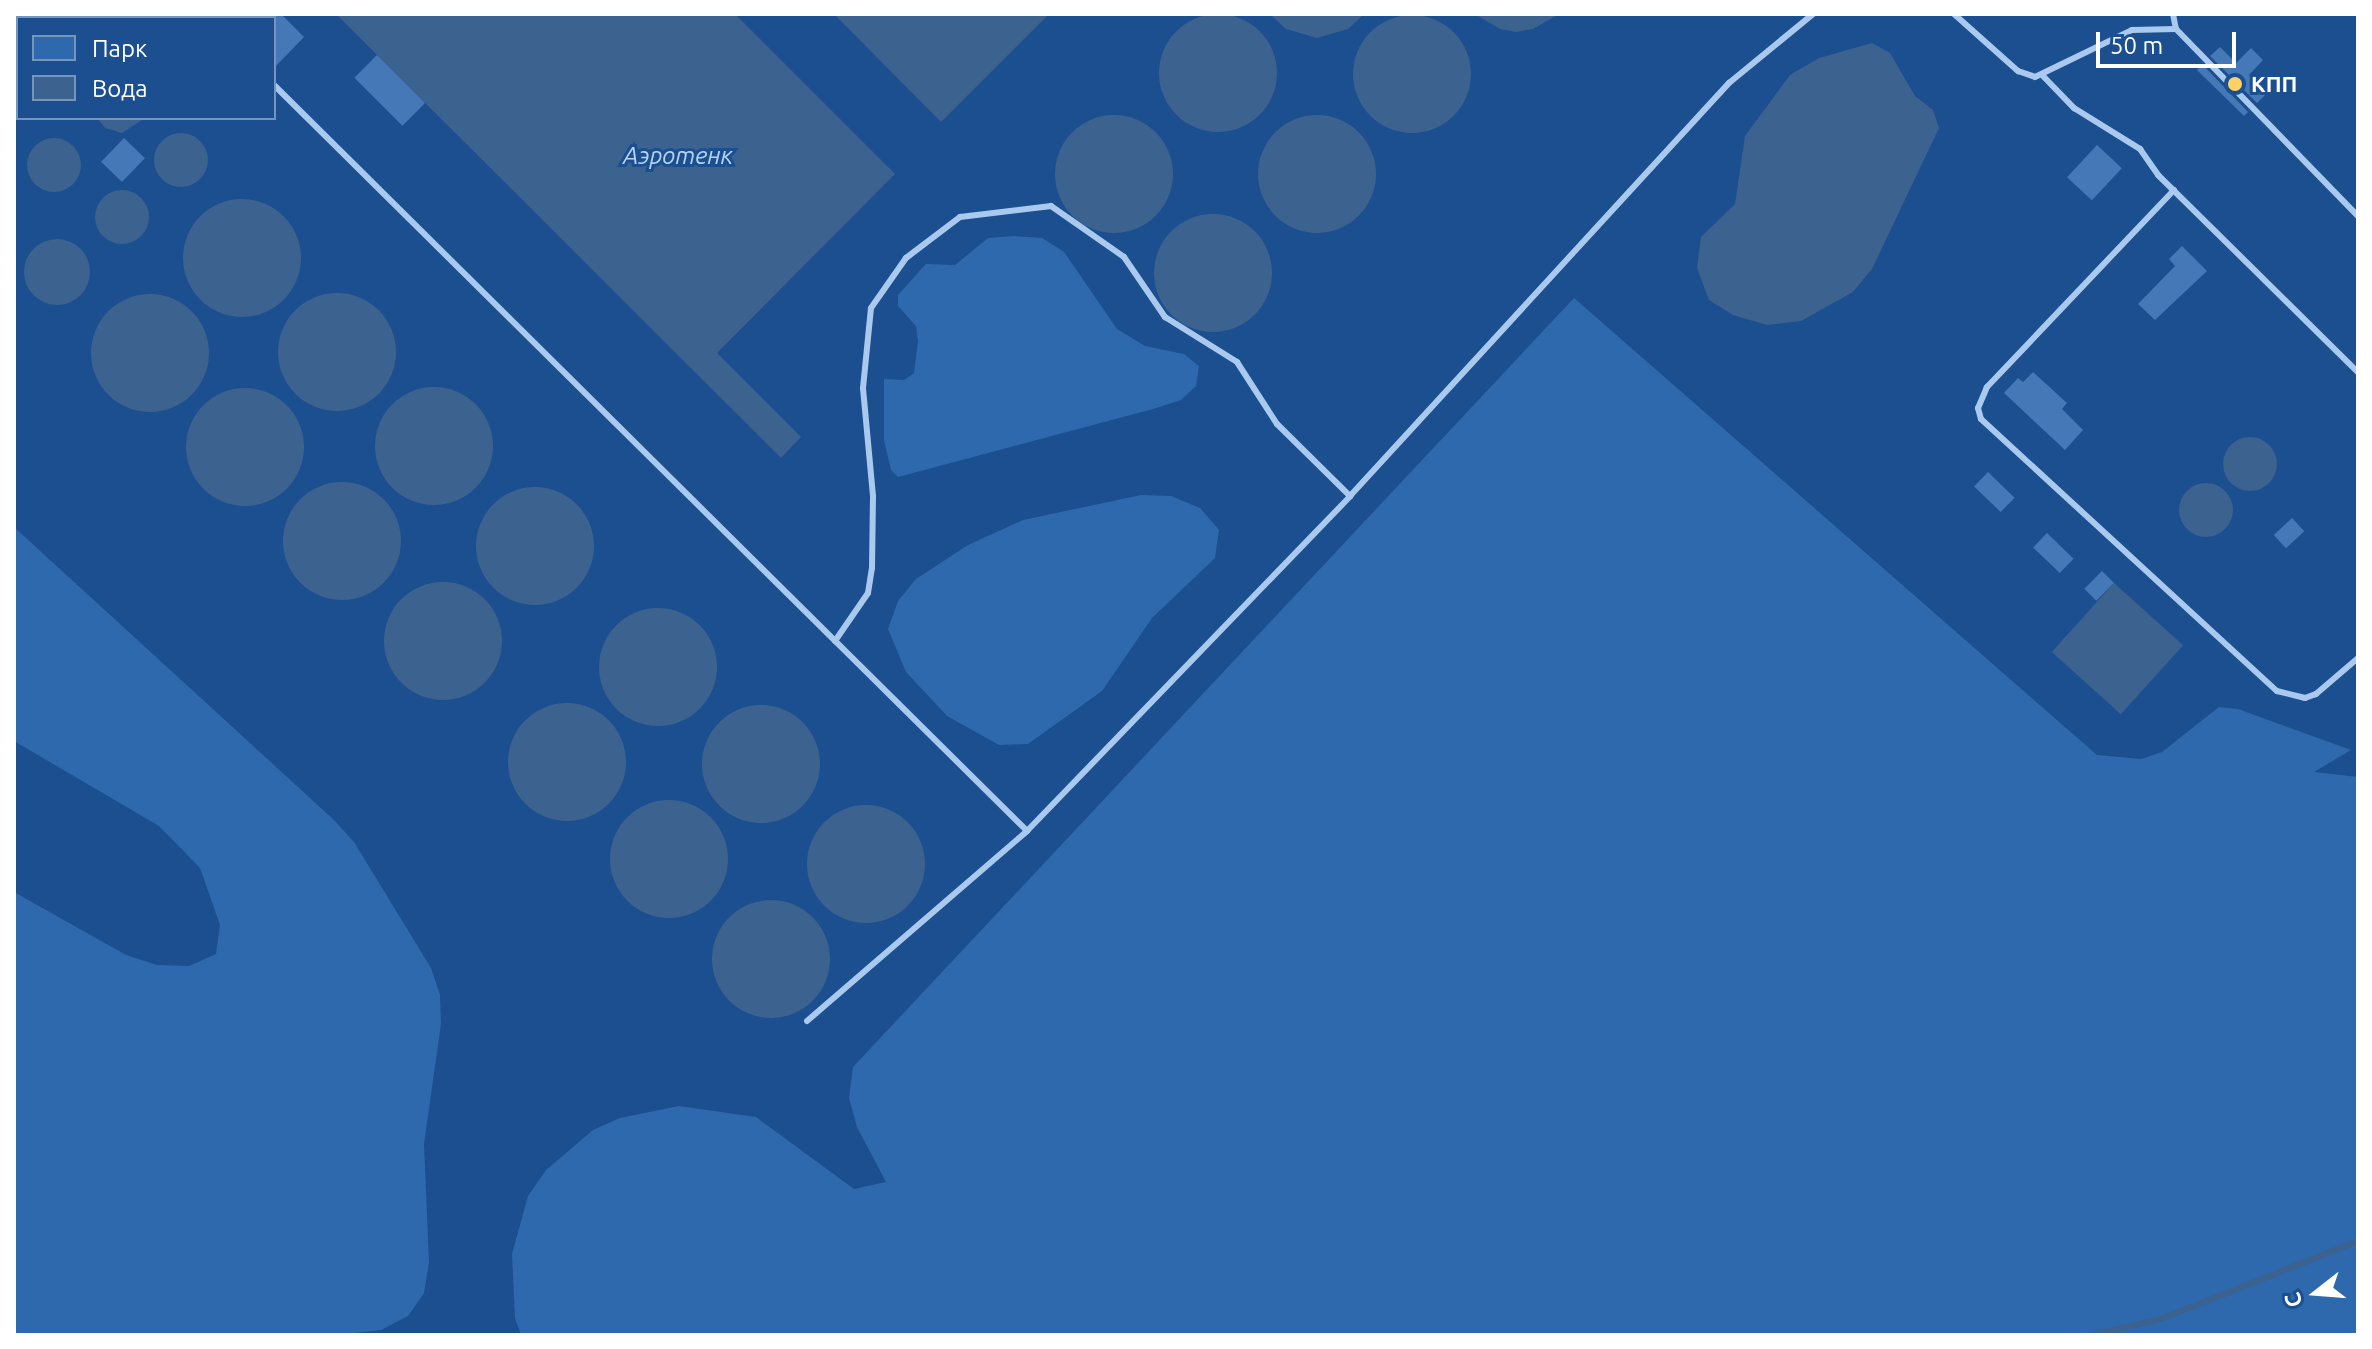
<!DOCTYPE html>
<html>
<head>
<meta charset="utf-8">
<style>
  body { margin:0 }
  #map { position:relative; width:2372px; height:1349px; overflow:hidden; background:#1b4f8f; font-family:Ubuntu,sans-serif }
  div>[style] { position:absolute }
  .green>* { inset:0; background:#2e69ad }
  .water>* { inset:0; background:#3c6290; transform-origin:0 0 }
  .round { border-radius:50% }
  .stream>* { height:6px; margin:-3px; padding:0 3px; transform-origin:3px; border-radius:3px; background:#3c6290 }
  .building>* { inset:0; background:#4478b7; transform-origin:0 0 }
  .service>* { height:6px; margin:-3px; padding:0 3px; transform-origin:3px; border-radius:3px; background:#a9c9ee }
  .dots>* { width:22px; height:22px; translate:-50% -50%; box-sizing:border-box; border:4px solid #1b4f8f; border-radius:50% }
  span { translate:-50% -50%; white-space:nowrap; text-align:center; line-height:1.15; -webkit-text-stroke:6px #1b4f8f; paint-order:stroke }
  .poi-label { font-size:22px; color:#fff; font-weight:700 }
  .left { translate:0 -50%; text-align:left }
  .water-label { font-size:24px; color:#b5d3f5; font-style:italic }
  .frame { position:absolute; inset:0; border:16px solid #fff; pointer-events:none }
  .legend { position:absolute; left:16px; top:16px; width:260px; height:104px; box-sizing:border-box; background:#1b4f8f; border:2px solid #7695bc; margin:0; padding:10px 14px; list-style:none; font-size:24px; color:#fff }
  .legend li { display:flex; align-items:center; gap:16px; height:40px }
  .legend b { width:40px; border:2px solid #7695bc }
  .north { position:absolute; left:2276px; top:1253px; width:80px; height:80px; -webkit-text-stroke:6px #1b4f8f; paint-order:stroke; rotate:253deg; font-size:22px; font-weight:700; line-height:32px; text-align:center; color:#fff }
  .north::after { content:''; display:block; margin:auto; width:28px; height:36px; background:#fff; clip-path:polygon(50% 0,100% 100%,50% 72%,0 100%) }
  .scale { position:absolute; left:2096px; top:32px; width:140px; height:36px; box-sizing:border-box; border:4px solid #fff; border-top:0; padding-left:10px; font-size:24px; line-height:28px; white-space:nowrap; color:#fff; -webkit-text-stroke:6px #1b4f8f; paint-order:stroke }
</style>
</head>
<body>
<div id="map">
  <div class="green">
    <i style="clip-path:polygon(1014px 236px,1042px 238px,1064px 252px,1117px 329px,1145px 346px,1184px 354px,1199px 366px,1196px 386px,1181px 400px,1153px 409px,898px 477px,891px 470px,884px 440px,884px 379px,904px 380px,914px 373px,918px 341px,916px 326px,898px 306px,898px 295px,926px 264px,955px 265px,988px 238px)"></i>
    <i style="clip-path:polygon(1574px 298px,2097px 755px,2141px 759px,2162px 752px,2219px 707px,2238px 709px,2351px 750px,2314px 772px,2358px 777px,2358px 1335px,521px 1335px,515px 1318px,512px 1254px,528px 1196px,546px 1170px,593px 1130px,620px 1118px,679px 1106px,756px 1117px,854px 1189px,886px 1182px,857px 1127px,849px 1098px,853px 1067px)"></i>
    <i style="clip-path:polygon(1141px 495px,1171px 496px,1200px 508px,1219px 530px,1215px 558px,1152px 618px,1102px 691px,1028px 744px,999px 745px,947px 716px,906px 672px,888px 629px,898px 601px,916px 579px,968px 545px,1023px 520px)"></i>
    <i style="clip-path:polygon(14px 527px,334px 820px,354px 842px,431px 968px,440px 995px,441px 1024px,424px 1144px,429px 1263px,424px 1293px,408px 1316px,381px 1330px,336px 1335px,14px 1335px,14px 892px,126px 955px,157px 965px,189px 966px,216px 954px,220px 925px,200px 868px,159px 826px,14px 741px)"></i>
  </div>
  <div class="water">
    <i class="round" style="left:1159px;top:14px;width:118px;height:118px"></i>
    <i style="clip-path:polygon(336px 14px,735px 14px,895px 174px,717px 353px,801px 437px,781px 458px)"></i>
    <i style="clip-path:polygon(834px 14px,1049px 14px,941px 122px)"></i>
    <i style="clip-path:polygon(1270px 14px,1364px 14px,1348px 29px,1317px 38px,1286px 29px)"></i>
    <i style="clip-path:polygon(1475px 14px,1559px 14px,1533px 29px,1516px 32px,1500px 29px)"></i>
    <i class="round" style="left:1353px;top:15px;width:118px;height:118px"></i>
    <i style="clip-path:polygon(1872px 43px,1890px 53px,1915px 96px,1933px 110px,1939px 128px,1872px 269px,1853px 292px,1801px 321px,1767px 325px,1733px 315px,1709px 300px,1697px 268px,1701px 237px,1735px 204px,1745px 136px,1790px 75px,1819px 58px)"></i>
    <i class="round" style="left:1055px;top:115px;width:118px;height:118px"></i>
    <i class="round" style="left:1258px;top:115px;width:118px;height:118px"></i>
    <i style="clip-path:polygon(97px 118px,145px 118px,122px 133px,105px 128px)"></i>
    <i class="round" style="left:154px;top:133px;width:54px;height:54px"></i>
    <i class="round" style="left:27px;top:138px;width:54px;height:54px"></i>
    <i class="round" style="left:95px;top:190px;width:54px;height:54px"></i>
    <i class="round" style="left:183px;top:199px;width:118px;height:118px"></i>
    <i class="round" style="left:1154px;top:214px;width:118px;height:118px"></i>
    <i class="round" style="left:24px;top:239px;width:66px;height:66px"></i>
    <i class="round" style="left:278px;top:293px;width:118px;height:118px"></i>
    <i class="round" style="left:91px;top:294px;width:118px;height:118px"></i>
    <i class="round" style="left:375px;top:387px;width:118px;height:118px"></i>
    <i class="round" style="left:186px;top:388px;width:118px;height:118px"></i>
    <i class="round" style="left:2223px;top:437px;width:54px;height:54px"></i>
    <i class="round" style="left:283px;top:482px;width:118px;height:118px"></i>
    <i class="round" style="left:2179px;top:483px;width:54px;height:54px"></i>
    <i class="round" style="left:476px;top:487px;width:118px;height:118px"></i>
    <i class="round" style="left:384px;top:582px;width:118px;height:118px"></i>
    <i style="left:2114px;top:583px;width:93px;height:93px;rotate:42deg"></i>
    <i class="round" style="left:599px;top:608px;width:118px;height:118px"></i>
    <i class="round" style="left:508px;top:703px;width:118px;height:118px"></i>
    <i class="round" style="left:702px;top:705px;width:118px;height:118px"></i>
    <i class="round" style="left:610px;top:800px;width:118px;height:118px"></i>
    <i class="round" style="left:807px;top:805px;width:118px;height:118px"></i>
    <i class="round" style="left:712px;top:900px;width:118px;height:118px"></i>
  </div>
  <div class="stream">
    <i style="left:2092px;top:1335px;width:71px;rotate:-13.1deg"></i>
    <i style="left:2161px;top:1319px;width:212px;rotate:-21.6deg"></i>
  </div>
  <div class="building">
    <i style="clip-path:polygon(274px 14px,281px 14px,304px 37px,274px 68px)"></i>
    <i style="clip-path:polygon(2220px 47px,2236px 63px,2251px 48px,2263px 60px,2249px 75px,2267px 93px,2257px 103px,2210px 56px)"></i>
    <i style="left:377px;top:55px;width:68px;height:32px;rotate:45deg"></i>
    <i style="clip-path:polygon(2202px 64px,2248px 112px,2244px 116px,2197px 70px)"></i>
    <i style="left:124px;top:138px;width:29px;height:33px;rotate:44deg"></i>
    <i style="left:2097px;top:145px;width:34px;height:44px;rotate:43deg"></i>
    <i style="clip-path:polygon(2182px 246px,2207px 271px,2155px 320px,2138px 304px,2175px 266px,2169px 259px)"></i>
    <i style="clip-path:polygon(2033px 372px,2067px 403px,2062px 409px,2083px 430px,2065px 450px,2004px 393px,2018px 378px,2023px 382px)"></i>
    <i style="left:1988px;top:472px;width:37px;height:20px;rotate:44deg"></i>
    <i style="left:2292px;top:518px;width:18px;height:25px;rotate:47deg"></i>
    <i style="left:2047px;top:533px;width:37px;height:20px;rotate:44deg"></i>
    <i style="left:2102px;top:571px;width:17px;height:25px;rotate:45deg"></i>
  </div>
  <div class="service">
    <i style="left:202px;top:14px;width:6px;rotate:45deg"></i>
    <i style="left:1954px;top:14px;width:86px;rotate:41.7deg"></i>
    <i style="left:2018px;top:71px;width:18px;rotate:19deg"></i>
    <i style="left:2035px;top:77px;width:108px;rotate:-25.9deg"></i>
    <i style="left:2132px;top:30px;width:44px;rotate:-1.3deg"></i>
    <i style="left:2173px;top:14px;width:15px;rotate:79deg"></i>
    <i style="left:2176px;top:29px;width:261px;rotate:45.8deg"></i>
    <i style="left:2043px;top:76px;width:45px;rotate:45.9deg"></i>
    <i style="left:2074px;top:108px;width:78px;rotate:31.8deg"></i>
    <i style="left:2140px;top:149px;width:32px;rotate:55deg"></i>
    <i style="left:2158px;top:175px;width:281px;rotate:44.6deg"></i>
    <i style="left:274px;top:85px;width:1060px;rotate:44.73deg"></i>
    <i style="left:2174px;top:190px;width:272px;rotate:133.5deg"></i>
    <i style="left:1987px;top:387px;width:23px;rotate:113deg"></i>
    <i style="left:1978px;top:408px;width:11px;rotate:75deg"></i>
    <i style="left:1981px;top:419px;width:402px;rotate:42.6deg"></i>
    <i style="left:2277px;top:691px;width:29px;rotate:14deg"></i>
    <i style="left:2305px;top:698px;width:12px;rotate:-20deg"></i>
    <i style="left:2316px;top:694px;width:55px;rotate:-40.6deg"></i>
    <i style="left:835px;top:641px;width:58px;rotate:-55.5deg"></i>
    <i style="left:868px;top:593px;width:25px;rotate:-81deg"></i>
    <i style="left:872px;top:568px;width:72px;rotate:-89.2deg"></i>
    <i style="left:873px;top:496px;width:108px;rotate:-95.3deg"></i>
    <i style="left:863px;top:388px;width:80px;rotate:-84.3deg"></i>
    <i style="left:871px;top:308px;width:61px;rotate:-55deg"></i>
    <i style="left:906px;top:258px;width:68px;rotate:-37.2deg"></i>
    <i style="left:960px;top:217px;width:92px;rotate:-6.9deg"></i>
    <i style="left:1051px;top:206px;width:89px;rotate:34.9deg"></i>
    <i style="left:1124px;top:257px;width:73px;rotate:55.7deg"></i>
    <i style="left:1165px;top:317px;width:85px;rotate:32deg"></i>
    <i style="left:1237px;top:362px;width:74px;rotate:57.2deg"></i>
    <i style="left:1277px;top:424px;width:103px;rotate:44.6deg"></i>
    <i style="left:807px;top:1021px;width:291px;rotate:-40.8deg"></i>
    <i style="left:1027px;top:831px;width:465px;rotate:-46deg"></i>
    <i style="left:1350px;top:496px;width:561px;rotate:-47.46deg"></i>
    <i style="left:1729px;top:83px;width:109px;rotate:-39.4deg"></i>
  </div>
  <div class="dots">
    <i style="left:2235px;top:84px;background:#ffd166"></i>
  </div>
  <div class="poi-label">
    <span class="left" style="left:2251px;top:84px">КПП</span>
  </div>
  <div class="water-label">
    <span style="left:678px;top:156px">Аэротенк</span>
  </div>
  <div class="frame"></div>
  <ul class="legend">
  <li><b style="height:22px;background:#2e69ad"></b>Парк</li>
  <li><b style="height:22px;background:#3c6290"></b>Вода</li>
  </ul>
  <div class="north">С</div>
  <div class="scale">50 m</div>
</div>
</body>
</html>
